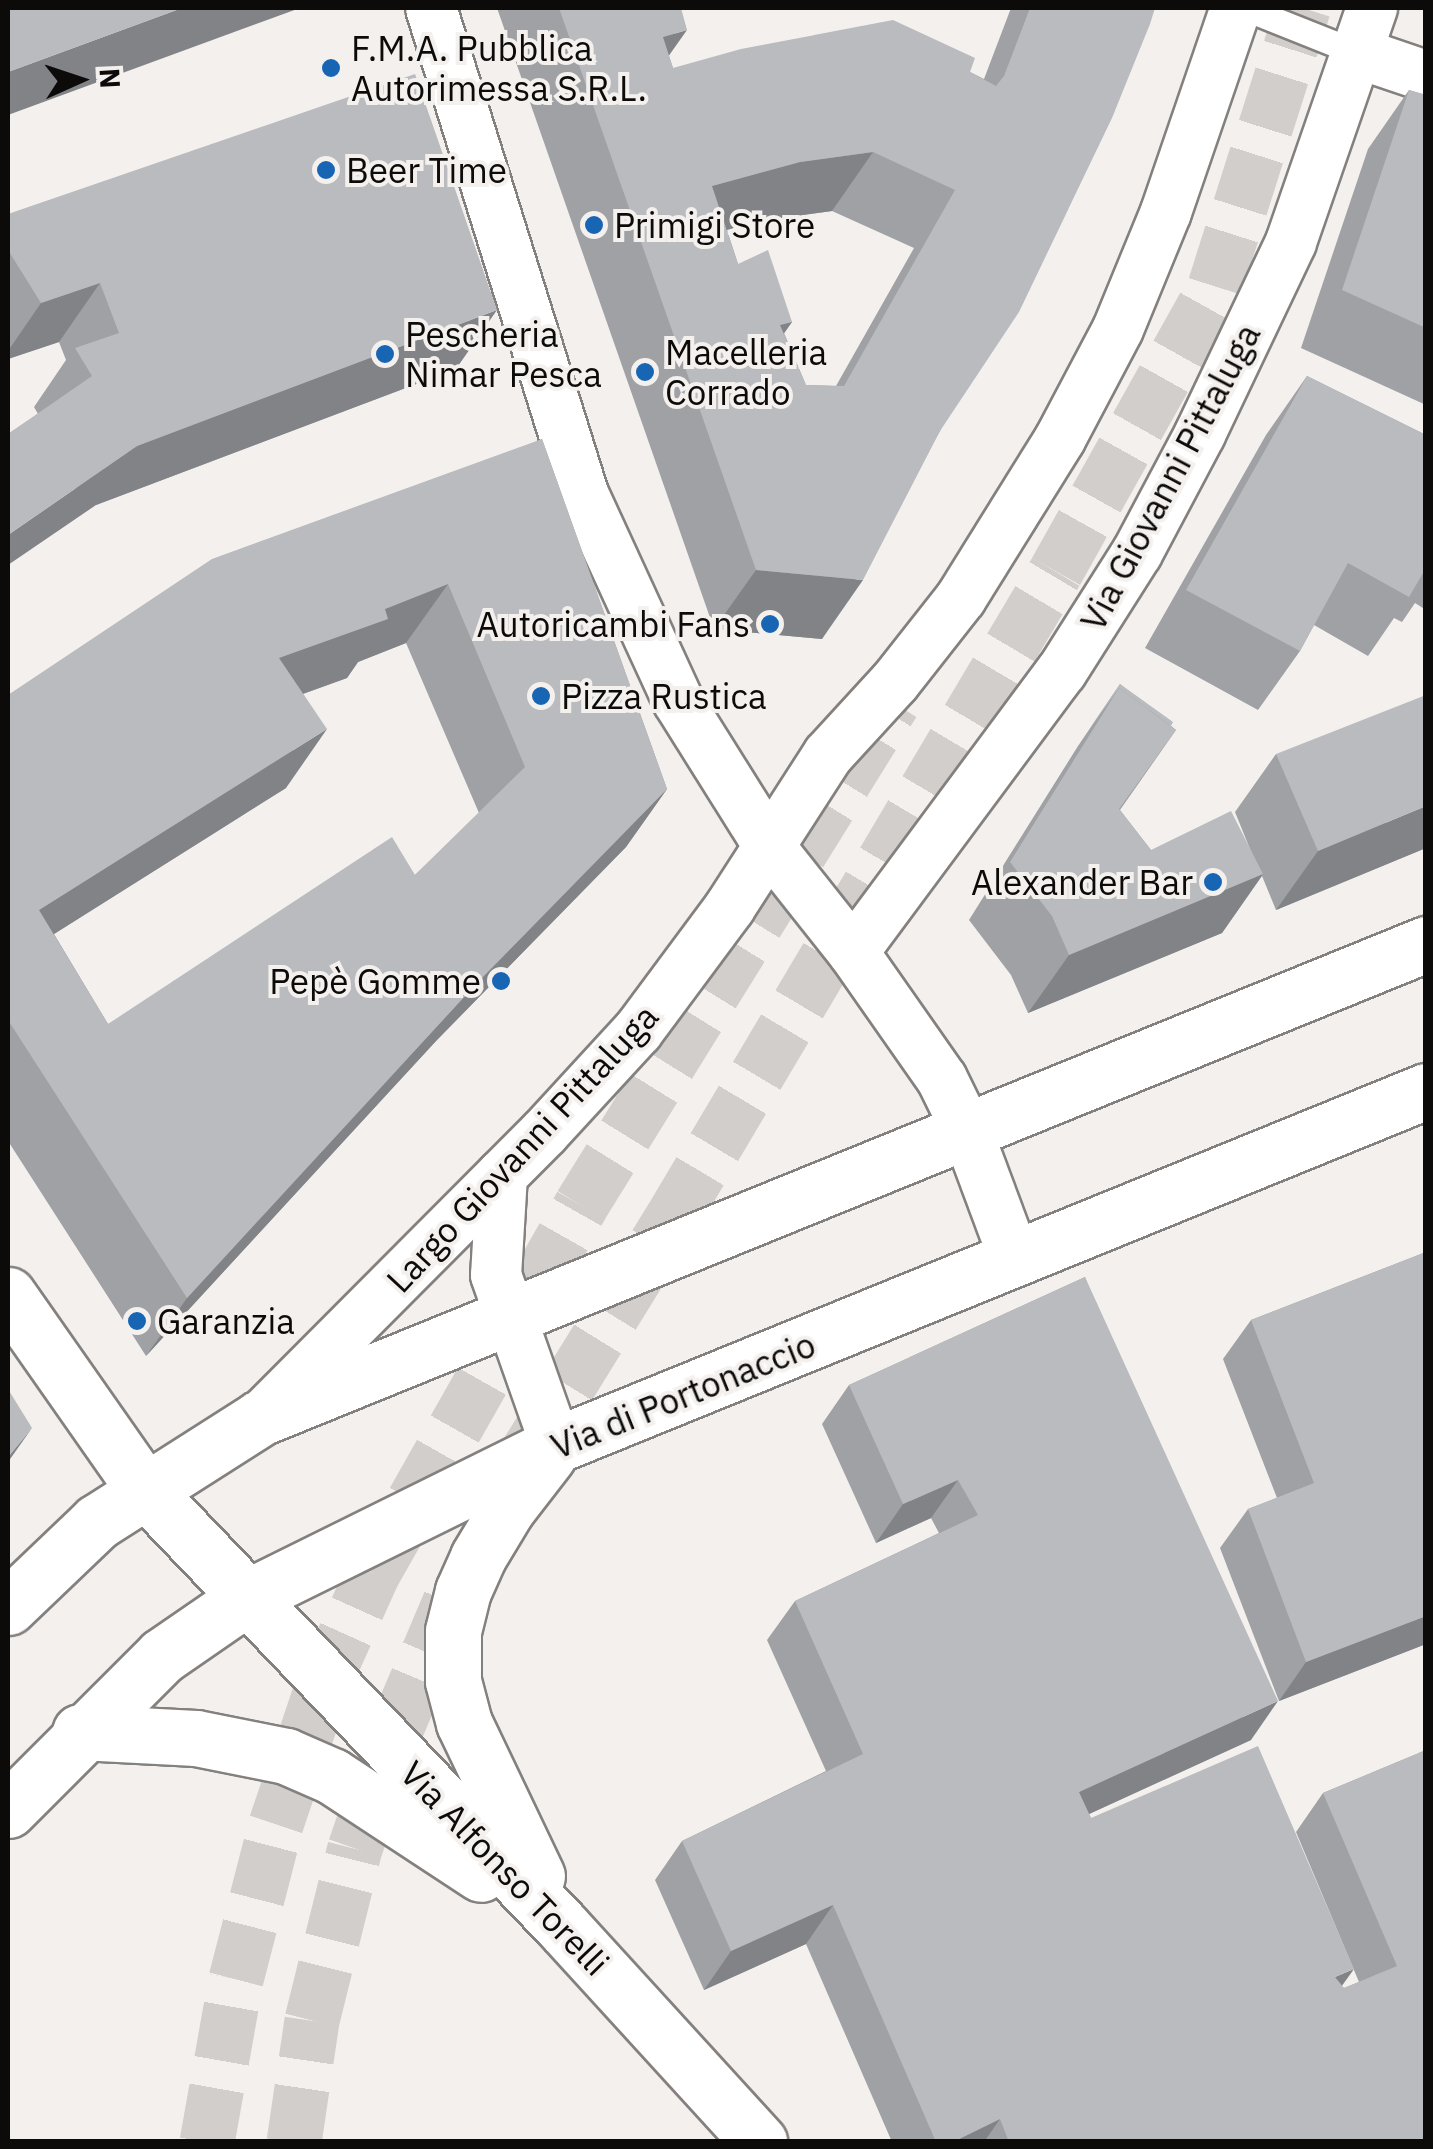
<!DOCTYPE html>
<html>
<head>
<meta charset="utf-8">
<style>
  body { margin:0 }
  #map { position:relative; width:1433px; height:2149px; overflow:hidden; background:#f4f0ee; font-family:"IBM Plex Sans",sans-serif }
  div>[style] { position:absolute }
  .motorway-tunnel>* { height:55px; margin-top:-27.5px; transform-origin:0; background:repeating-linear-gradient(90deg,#d1cecc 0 55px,transparent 0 83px) }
  .roads { filter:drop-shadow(2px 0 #84807e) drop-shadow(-2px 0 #84807e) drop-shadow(0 2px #84807e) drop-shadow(0 -2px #84807e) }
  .service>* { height:25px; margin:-12.5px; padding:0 12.5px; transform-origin:12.5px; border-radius:12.5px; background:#fff }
  .minor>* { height:50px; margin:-25px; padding:0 25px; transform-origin:25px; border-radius:25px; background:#fff }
  .tertiary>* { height:55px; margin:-27.5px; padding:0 27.5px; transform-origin:27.5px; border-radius:27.5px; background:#fff }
  .secondary>* { height:55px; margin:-27.5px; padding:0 27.5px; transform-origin:27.5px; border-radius:27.5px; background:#fff }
  .wall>* { inset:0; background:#9fa1a4 }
  .shaded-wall>* { inset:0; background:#828386 }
  .building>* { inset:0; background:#b9bbbf }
  .dots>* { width:28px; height:28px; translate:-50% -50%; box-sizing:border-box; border:5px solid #f4f0ee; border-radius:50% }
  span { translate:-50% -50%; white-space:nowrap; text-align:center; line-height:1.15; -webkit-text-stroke:8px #f4f0ee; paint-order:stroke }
  .poi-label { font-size:35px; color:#0c0b0a }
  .left { translate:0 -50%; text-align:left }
  .right { translate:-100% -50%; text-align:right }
  .street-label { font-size:35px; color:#0c0b0a }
  .frame { position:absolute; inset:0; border:10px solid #0c0b0a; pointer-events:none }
  .north { position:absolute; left:30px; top:30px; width:100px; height:100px; -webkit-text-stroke:8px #f4f0ee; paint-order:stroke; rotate:87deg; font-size:28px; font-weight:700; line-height:40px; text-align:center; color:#0c0b0a }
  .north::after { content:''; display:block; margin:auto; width:35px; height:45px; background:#0c0b0a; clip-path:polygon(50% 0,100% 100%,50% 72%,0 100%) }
</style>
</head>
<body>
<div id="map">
  <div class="motorway-tunnel">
    <i style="left:525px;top:1456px;width:280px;rotate:-58.3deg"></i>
    <i style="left:672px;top:1218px;width:752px;rotate:-59.31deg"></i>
    <i style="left:1056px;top:571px;width:326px;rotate:-60.8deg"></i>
    <i style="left:1215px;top:286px;width:292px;rotate:-72.4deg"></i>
    <i style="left:207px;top:2142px;width:166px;rotate:-79.9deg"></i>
    <i style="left:236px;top:1979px;width:160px;rotate:-75.5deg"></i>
    <i style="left:276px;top:1824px;width:148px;rotate:-71.4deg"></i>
    <i style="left:323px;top:1684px;width:122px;rotate:-65.8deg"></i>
    <i style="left:373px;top:1573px;width:423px;rotate:-60.5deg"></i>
    <i style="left:581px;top:1205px;width:592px;rotate:-58.19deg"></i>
    <i style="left:294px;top:2142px;width:123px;rotate:-81.6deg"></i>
    <i style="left:312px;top:2020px;width:177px;rotate:-76deg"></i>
    <i style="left:355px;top:1848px;width:126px;rotate:-71deg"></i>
    <i style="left:396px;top:1729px;width:151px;rotate:-67deg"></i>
  </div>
  <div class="roads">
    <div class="service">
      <i style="left:1245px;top:8px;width:122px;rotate:21.7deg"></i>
    </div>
    <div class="minor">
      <i style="left:431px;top:8px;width:509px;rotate:72.63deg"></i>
      <i style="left:583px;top:494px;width:228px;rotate:65.3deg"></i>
      <i style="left:678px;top:701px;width:171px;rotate:57.9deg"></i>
      <i style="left:769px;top:846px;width:135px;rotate:51.6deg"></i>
      <i style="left:853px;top:952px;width:155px;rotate:55deg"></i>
      <i style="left:942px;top:1079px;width:55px;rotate:63.9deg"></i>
      <i style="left:966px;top:1128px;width:141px;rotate:69.6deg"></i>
      <i style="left:1358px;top:53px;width:72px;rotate:18.7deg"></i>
      <i style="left:853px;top:952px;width:350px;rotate:-53.4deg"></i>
      <i style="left:1062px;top:671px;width:140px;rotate:-57.6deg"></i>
      <i style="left:1137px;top:553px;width:135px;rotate:-62.1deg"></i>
      <i style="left:1200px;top:434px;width:212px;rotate:-64.6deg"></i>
      <i style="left:1291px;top:242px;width:248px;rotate:-70.9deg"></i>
      <i style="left:502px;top:1175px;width:100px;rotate:93.4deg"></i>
      <i style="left:496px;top:1275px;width:180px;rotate:70.6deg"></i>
      <i style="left:261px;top:1417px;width:402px;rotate:-45.1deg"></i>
      <i style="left:545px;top:1132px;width:137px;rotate:-47.4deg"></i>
      <i style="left:638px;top:1031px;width:154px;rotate:-53.4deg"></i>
      <i style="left:730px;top:907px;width:181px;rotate:-57.2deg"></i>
      <i style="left:828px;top:755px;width:99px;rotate:-47.5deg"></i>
      <i style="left:895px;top:682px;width:107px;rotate:-51.8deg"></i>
      <i style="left:961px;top:598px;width:187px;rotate:-58.1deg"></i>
      <i style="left:1060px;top:439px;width:124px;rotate:-62.2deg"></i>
      <i style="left:1118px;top:329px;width:126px;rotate:-67.7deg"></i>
      <i style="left:1166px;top:212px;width:216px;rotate:-71.1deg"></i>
    </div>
    <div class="tertiary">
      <i style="left:8px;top:1295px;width:237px;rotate:55deg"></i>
    </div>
    <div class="secondary">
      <i style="left:144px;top:1489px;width:606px;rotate:46.27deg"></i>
      <i style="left:563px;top:1927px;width:291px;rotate:47.6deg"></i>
      <i style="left:8px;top:1607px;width:123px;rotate:-43.7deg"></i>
      <i style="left:97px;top:1522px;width:193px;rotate:-32.5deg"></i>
      <i style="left:260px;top:1418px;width:1259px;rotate:-22.12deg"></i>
      <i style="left:80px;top:1732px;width:116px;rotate:3deg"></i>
      <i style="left:196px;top:1738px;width:92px;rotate:11.3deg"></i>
      <i style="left:286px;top:1756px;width:50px;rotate:23.5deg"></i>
      <i style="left:332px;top:1776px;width:178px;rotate:33.3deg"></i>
      <i style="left:8px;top:1810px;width:218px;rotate:-45deg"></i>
      <i style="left:162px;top:1656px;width:102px;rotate:-34.6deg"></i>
      <i style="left:246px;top:1598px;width:346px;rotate:-26.3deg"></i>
      <i style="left:556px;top:1445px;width:939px;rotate:-22.14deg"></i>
      <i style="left:537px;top:1876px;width:170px;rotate:-115.5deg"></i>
      <i style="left:464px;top:1723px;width:43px;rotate:-104.7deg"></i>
      <i style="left:453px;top:1681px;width:50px;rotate:-90deg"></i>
      <i style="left:453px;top:1631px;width:41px;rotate:-76deg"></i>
      <i style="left:463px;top:1591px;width:37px;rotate:-66deg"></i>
      <i style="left:478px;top:1557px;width:56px;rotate:-58.9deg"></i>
      <i style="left:507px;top:1509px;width:67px;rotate:-52.3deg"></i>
    </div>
  </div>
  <div class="wall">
    <i style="clip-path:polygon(evenodd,497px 8px,681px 8px,669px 56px,673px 68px,970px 72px,984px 79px,1011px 8px,1155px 8px,940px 431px,822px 639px,714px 629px,497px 8px,832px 211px,914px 248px,836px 386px,806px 385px,784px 333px,792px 322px,738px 264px,727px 230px,759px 221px,832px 211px)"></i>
    <i style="clip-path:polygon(1409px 90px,1426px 95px,1426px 405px,1301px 348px,1368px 149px)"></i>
    <i style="clip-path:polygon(8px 214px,456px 369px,96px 505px,8px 434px,38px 414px,34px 407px,66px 360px,59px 342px,8px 359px)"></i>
    <i style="clip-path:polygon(1307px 376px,1426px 435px,1426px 610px,1415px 603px,1402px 622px,1394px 618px,1368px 656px,1314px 625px,1300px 651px,1258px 710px,1145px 648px,1266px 435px)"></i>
    <i style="clip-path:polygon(evenodd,542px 439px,667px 789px,626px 847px,436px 1041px,146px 1356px,8px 1141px,8px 695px,542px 439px,406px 643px,479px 813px,415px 875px,108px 1024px,54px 934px,286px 788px,303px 694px,347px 678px,358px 662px,406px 643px)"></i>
    <i style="clip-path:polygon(1120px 684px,1176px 730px,1120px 810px,1151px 850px,1252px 854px,1235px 812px,1276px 754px,1426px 848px,1276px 910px,1262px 876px,1222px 933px,1028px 1013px,1011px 975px,969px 920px,1078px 746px)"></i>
    <i style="clip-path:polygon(1426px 1252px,1426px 1644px,1279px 1701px,1220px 1548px,1248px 1509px,1277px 1498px,1223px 1359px,1251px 1320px)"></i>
    <i style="clip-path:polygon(1085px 1277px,1251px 1740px,1089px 1814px,1091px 1818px,1344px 1988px,1359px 1982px,1296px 1832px,1323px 1793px,1426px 1750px,1426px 2142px,892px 2142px,806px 1944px,704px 1990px,655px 1880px,682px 1841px,826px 1771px,767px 1640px,795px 1601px,939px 1533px,931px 1518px,876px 1543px,822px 1424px,849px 1385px)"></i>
  </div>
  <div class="shaded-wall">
    <i style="clip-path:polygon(182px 8px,300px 8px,8px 115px,8px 72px)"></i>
    <i style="clip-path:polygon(687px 30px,646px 88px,663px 37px)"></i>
    <i style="clip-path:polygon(873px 152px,832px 211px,759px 221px,671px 245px,712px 186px,800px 162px)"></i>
    <i style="clip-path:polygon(100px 283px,59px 342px,8px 359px,8px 351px,41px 303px)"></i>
    <i style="clip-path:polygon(497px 310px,456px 369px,96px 505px,8px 565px,8px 535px,137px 446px)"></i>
    <i style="clip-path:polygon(792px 322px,751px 380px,780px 325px)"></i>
    <i style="clip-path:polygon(756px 570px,863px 580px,822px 639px,714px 629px)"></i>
    <i style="clip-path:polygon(448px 584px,406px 643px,358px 662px,347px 678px,238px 717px,279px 658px,385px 609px)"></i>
    <i style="clip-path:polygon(327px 729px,286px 788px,8px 963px,39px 910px)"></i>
    <i style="clip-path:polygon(667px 789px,626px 847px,436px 1041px,146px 1356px,187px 1298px,477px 983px)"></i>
    <i style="clip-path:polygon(1426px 806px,1426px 848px,1276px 910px,1318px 851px)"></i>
    <i style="clip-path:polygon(1263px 874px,1222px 933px,1028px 1013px,1069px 955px)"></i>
    <i style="clip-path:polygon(32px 1428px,8px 1462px,8px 1457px)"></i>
    <i style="clip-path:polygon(958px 1480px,931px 1518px,876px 1543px,903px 1504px)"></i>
    <i style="clip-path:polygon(1426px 1616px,1426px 1644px,1279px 1701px,1306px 1662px)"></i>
    <i style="clip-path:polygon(1278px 1701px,1251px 1740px,1052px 1831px,1079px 1792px)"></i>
    <i style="clip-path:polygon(833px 1905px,806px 1944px,704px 1990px,731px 1951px)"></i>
    <i style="clip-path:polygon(1354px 1969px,1326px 2008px,1335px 1977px)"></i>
    <i style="clip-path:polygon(1000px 2119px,984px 2142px,953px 2142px)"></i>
  </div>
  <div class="building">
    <i style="clip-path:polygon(8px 8px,182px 8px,8px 72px)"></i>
    <i style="clip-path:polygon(evenodd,559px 8px,681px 8px,687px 30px,663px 37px,673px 68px,741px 49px,893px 20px,975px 58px,970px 72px,996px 86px,1004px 76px,1030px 8px,1155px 8px,1150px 24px,1112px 118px,1019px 312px,940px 431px,863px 580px,756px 570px,559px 8px,873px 152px,955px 190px,844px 386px,806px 385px,780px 325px,792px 322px,768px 250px,738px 264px,712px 186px,800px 162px,873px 152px)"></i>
    <i style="clip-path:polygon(415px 74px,497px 310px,137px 446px,8px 535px,8px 434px,92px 376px,75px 348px,119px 333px,100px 283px,41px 303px,8px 250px,8px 214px)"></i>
    <i style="clip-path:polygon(1409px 90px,1426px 95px,1426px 328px,1342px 290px)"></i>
    <i style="clip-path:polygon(1307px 376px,1426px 435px,1426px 568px,1409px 597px,1348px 563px,1300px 651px,1186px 590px)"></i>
    <i style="clip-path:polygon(evenodd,542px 439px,667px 789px,477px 983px,187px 1298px,8px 1020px,8px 695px,212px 559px,542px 439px,448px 584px,525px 767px,415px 875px,392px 837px,108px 1024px,39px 910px,327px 729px,279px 658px,388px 619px,385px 609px,448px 584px)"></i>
    <i style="clip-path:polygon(1120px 684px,1173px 722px,1171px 726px,1119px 688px,1088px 731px)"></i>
    <i style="clip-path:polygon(1119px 688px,1176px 730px,1119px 809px,1151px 850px,1231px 811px,1263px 874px,1069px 955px,1052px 916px,1010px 862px)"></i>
    <i style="clip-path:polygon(1426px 695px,1426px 806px,1318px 851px,1276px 754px)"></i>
    <i style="clip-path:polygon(1426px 1252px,1426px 1616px,1306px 1662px,1248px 1509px,1314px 1483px,1251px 1320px)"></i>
    <i style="clip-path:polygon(1085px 1277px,1278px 1701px,1079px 1792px,1091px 1818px,1258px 1746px,1354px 1969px,1335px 1977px,1344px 1988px,1397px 1966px,1323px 1793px,1426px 1750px,1426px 2142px,1009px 2142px,1000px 2119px,953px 2142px,936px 2142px,833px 1905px,731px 1951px,682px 1841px,863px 1754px,795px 1601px,978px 1515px,958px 1480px,903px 1504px,849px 1385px)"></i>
    <i style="clip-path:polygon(8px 1389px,32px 1428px,8px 1457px)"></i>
  </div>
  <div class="dots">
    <i style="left:331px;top:68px;background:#1865b4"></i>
    <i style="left:326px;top:170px;background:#1865b4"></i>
    <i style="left:594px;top:225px;background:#1865b4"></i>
    <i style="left:385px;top:354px;background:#1865b4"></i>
    <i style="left:645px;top:372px;background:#1865b4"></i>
    <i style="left:770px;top:624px;background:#1865b4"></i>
    <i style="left:541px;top:696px;background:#1865b4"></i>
    <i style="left:1213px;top:882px;background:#1865b4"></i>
    <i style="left:501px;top:981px;background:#1865b4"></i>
    <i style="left:137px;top:1321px;background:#1865b4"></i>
  </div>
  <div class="poi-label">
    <span class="left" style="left:351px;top:68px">F.M.A. Pubblica<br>Autorimessa S.R.L.</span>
    <span class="left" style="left:346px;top:170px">Beer Time</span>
    <span class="left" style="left:614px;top:225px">Primigi Store</span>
    <span class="left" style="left:405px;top:354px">Pescheria<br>Nimar Pesca</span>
    <span class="left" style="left:665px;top:372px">Macelleria<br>Corrado</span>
    <span class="right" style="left:750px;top:624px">Autoricambi Fans</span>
    <span class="left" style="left:561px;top:696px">Pizza Rustica</span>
    <span class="right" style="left:1193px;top:882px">Alexander Bar</span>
    <span class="right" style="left:481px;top:981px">Pepè Gomme</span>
    <span class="left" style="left:157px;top:1321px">Garanzia</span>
  </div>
  <div class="street-label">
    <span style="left:1170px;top:477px;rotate:-62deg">Via Giovanni Pittaluga</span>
    <span style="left:522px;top:1148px;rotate:-47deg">Largo Giovanni Pittaluga</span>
    <span style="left:683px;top:1395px;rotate:-22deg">Via di Portonaccio</span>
    <span style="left:505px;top:1868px;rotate:46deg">Via Alfonso Torelli</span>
  </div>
  <div class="frame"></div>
  <div class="north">N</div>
</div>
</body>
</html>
